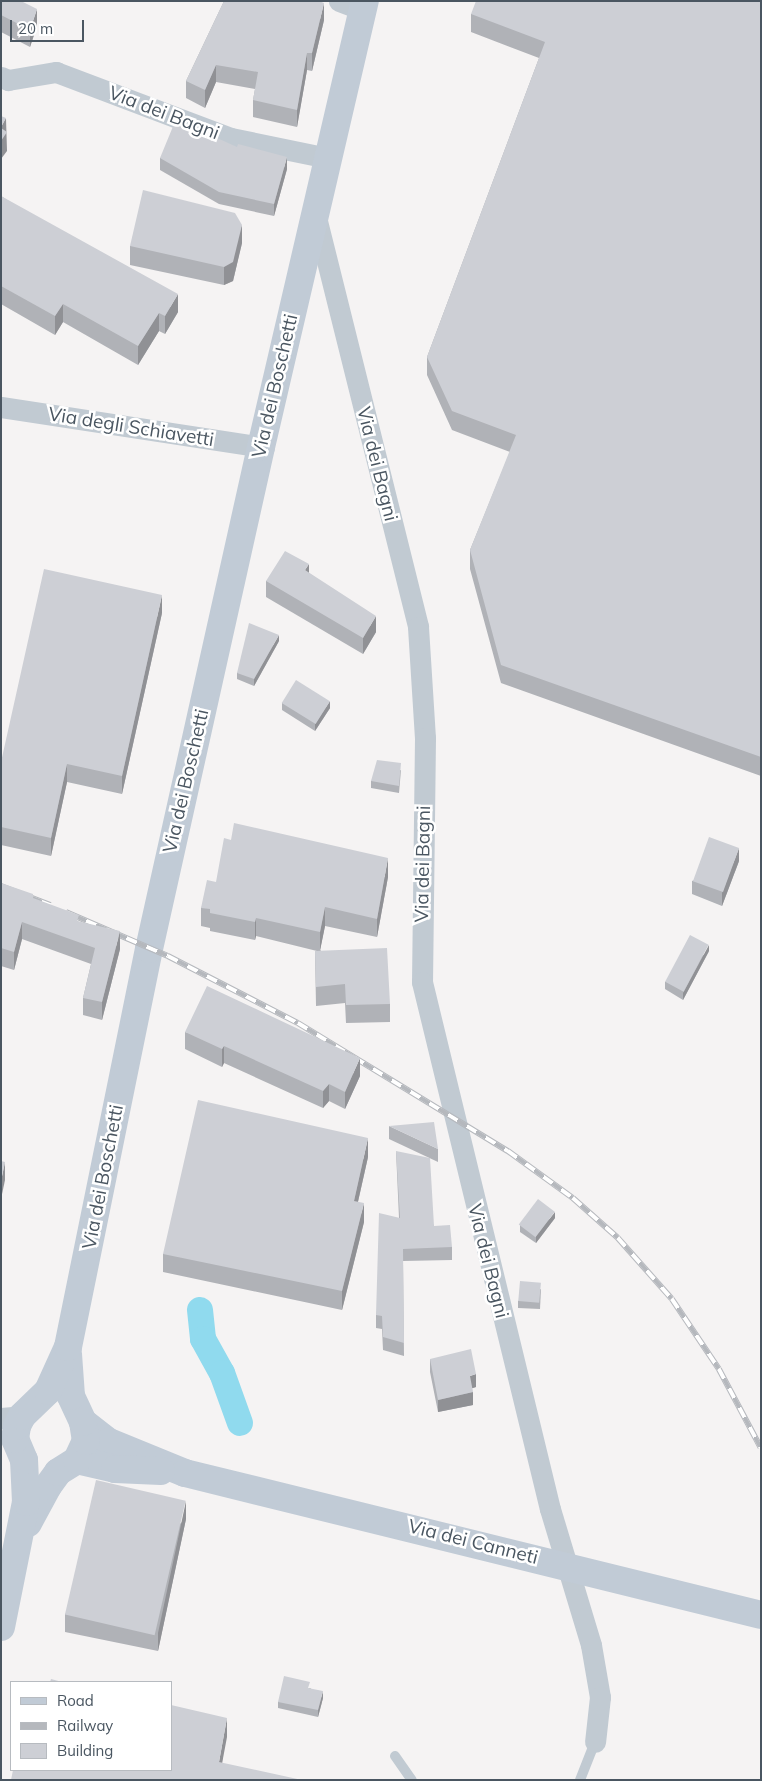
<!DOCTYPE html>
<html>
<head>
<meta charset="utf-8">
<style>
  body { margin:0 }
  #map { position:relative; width:762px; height:1781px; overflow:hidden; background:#f5f3f3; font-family:Mulish,sans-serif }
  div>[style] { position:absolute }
  .canal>* { height:26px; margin:-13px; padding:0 13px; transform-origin:13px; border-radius:13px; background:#90daee }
  .lane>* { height:10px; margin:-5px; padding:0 5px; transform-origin:5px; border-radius:5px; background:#c1cad2 }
  .street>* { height:21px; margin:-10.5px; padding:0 10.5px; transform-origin:10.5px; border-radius:10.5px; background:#c1cad2 }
  .secondary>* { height:28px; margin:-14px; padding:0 14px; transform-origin:14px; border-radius:14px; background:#c1cbd6 }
  .rail>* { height:5.5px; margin-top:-2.75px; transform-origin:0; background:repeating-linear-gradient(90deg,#fff 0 11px,#b5b8bd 0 22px); box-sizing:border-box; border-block:1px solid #b5b8bd }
  .wall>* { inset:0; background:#b0b2b7 }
  .shaded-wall>* { inset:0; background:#909195 }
  .building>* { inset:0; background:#cdcfd5; transform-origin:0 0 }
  span { translate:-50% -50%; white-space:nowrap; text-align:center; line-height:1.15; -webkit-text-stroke:5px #fff; paint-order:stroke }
  .street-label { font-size:19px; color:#4a5661 }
  .frame { position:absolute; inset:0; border:2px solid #4a5661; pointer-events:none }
  .legend { position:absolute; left:10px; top:1681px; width:162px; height:90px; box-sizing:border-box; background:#fff; border:1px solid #b7bbc0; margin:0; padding:6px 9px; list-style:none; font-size:15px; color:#4a5661 }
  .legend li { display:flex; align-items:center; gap:10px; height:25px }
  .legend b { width:25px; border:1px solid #b7bbc0 }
  .scale { position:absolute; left:10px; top:20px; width:74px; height:22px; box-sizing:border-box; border:2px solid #4a5661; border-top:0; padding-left:6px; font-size:15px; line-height:18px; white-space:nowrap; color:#4a5661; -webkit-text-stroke:4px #fff; paint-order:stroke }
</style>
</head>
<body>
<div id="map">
  <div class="canal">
    <i style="left:200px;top:1310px;width:29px;rotate:84deg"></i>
    <i style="left:203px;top:1339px;width:39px;rotate:61deg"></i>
    <i style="left:222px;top:1373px;width:53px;rotate:70.2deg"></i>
  </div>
  <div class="lane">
    <i style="left:395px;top:1756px;width:29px;rotate:55deg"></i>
    <i style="left:580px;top:1780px;width:41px;rotate:-68.5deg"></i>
  </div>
  <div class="street">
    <i style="left:339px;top:1px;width:26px;rotate:21deg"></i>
    <i style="left:1px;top:77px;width:8px;rotate:23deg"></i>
    <i style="left:8px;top:80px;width:49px;rotate:-9.5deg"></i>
    <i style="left:56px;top:72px;width:187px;rotate:20.7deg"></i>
    <i style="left:231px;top:138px;width:99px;rotate:11.7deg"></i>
    <i style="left:316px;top:217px;width:422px;rotate:76deg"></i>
    <i style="left:418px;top:627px;width:111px;rotate:86.4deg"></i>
    <i style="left:425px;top:738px;width:244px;rotate:90.7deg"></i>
    <i style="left:422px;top:982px;width:542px;rotate:76.35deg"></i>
    <i style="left:550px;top:1509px;width:142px;rotate:73.2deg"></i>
    <i style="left:591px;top:1645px;width:53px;rotate:80.2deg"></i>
    <i style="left:600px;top:1697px;width:45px;rotate:96.3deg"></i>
    <i style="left:1px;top:407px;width:263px;rotate:8.7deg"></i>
    <i style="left:1px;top:1418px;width:21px;rotate:-5deg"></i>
  </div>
  <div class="secondary">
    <i style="left:83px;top:1422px;width:33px;rotate:38deg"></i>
    <i style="left:109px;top:1442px;width:82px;rotate:22.2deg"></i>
    <i style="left:185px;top:1473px;width:593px;rotate:13.85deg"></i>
    <i style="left:77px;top:1460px;width:39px;rotate:13deg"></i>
    <i style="left:115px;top:1469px;width:46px;rotate:2.5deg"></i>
    <i style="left:28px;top:1523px;width:42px;rotate:-61.6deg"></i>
    <i style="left:48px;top:1486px;width:17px;rotate:-54deg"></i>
    <i style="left:58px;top:1472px;width:22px;rotate:-32deg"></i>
    <i style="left:77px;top:1460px;width:21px;rotate:-65deg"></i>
    <i style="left:86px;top:1441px;width:19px;rotate:-99deg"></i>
    <i style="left:83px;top:1422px;width:29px;rotate:-115deg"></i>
    <i style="left:71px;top:1396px;width:42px;rotate:-94.1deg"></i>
    <i style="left:1px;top:1627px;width:127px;rotate:-78.7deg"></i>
    <i style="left:26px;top:1502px;width:42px;rotate:-92.7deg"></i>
    <i style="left:24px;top:1460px;width:23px;rotate:-113deg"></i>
    <i style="left:15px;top:1439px;width:13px;rotate:-81deg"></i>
    <i style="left:17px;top:1426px;width:11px;rotate:-63deg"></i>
    <i style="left:22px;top:1416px;width:36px;rotate:-44deg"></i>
    <i style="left:48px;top:1391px;width:48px;rotate:-65.6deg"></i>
    <i style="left:68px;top:1347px;width:406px;rotate:-78.5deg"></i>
    <i style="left:149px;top:949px;width:514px;rotate:-77.42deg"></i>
    <i style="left:261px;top:447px;width:458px;rotate:-76.9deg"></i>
  </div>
  <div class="rail">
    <i style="left:1px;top:886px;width:53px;rotate:21.2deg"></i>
    <i style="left:66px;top:912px;width:111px;rotate:23.3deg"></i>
    <i style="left:168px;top:956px;width:146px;rotate:27.3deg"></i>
    <i style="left:298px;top:1023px;width:246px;rotate:31.4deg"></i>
    <i style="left:508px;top:1151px;width:80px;rotate:35.9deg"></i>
    <i style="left:573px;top:1198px;width:60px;rotate:41.6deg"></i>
    <i style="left:618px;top:1238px;width:81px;rotate:48.5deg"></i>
    <i style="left:672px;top:1299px;width:84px;rotate:56.1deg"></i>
    <i style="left:719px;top:1369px;width:89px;rotate:62deg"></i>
  </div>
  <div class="wall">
    <i style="clip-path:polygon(1px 1px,37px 26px,30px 47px,1px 32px)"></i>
    <i style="clip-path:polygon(224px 1px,324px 20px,312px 71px,307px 70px,297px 127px,253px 117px,253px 100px,255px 89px,216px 82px,205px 108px,186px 98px,186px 81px)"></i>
    <i style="clip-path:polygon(761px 1px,761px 776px,501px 683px,470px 569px,470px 550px,510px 452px,452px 430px,427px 375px,427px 357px,539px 58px,471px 32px,471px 14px)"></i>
    <i style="clip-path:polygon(237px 147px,287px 169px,274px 216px,219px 204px,160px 170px,160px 158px)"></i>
    <i style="clip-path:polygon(1px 196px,178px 312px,165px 334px,159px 331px,138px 365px,63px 322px,55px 335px,1px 304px)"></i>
    <i style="clip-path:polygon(242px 243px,233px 281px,224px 285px,130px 265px,130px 246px)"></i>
    <i style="clip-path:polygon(309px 573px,376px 632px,363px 654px,266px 597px,266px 581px)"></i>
    <i style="clip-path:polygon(162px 613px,122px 794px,67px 782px,51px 856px,1px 845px,1px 762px)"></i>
    <i style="clip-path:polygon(279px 641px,254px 686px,237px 679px,237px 673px)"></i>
    <i style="clip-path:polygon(282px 703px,330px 708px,315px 731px,282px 710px)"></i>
    <i style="clip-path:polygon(401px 770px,399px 793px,371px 788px,371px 781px)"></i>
    <i style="clip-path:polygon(739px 861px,722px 906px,692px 894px,692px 881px)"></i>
    <i style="clip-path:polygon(388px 877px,377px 937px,325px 926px,320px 950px,390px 1004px,390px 1022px,346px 1023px,345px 1003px,316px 1006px,315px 951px,317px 951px,256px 936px,255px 940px,210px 931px,210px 928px,201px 926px,201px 908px,216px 882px)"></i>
    <i style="clip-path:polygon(1px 883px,79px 922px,120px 949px,102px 1020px,83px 1015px,83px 998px,91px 964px,22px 939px,14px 970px,1px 966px)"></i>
    <i style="clip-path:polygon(709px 951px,683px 1000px,665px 989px,665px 982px)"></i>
    <i style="clip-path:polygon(185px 1032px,360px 1076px,345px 1109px,329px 1101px,323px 1108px,224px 1063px,222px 1067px,185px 1049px)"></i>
    <i style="clip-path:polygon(389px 1126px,438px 1149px,438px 1162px,389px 1139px)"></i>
    <i style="clip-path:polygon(396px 1151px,434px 1226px,452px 1247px,452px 1260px,403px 1261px,404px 1356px,383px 1350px,382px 1329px,376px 1328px,376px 1315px,399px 1218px)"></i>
    <i style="clip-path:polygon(368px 1157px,358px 1202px,364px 1222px,342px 1310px,163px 1272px,163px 1254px)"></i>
    <i style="clip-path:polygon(555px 1218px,536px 1243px,520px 1232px,520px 1225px)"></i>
    <i style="clip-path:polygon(541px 1289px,540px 1309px,518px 1308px,518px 1301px)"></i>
    <i style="clip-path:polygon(430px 1359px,476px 1387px,472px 1388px,473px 1405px,438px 1412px,430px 1372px)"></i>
    <i style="clip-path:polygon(186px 1519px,158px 1651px,65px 1632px,65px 1614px)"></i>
    <i style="clip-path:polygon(310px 1688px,323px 1698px,318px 1717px,278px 1708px,278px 1702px)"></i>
  </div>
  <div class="shaded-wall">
    <i style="clip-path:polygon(324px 3px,324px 20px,312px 71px,312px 53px)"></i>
    <i style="clip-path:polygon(37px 9px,37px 26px,30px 47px,30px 30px)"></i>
    <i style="clip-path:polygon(307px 53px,307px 70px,297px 127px,297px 110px)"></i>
    <i style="clip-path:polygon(216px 65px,216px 82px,205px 108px,205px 90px)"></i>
    <i style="clip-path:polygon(6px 118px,7px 151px,1px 159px,1px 127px)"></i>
    <i style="clip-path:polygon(287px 157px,287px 169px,274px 216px,274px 204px)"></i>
    <i style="clip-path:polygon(242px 225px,242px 243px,233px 281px,224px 285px,224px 267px)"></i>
    <i style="clip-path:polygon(178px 294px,178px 312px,165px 334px,165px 316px)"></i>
    <i style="clip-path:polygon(63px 304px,63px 322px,55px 335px,55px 316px)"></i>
    <i style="clip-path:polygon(159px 313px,159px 331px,138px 365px,138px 346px)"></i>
    <i style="clip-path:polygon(309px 564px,309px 580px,305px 570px)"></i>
    <i style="clip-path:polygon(162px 595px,162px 613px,122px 794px,122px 776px)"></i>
    <i style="clip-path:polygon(376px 616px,376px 632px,363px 654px,363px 638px)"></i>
    <i style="clip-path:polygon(279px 635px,279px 641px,254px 686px,254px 679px)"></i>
    <i style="clip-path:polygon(330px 701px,330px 708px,315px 731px,315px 724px)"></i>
    <i style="clip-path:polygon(67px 764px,67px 782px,51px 856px,51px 838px)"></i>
    <i style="clip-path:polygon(739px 848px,739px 861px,722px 906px,722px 893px)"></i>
    <i style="clip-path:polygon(388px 858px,388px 877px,377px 937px,377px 919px)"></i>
    <i style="clip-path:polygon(325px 907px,325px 926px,320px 951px,320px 932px)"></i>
    <i style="clip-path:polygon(256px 918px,256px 936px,255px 940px,255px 922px)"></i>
    <i style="clip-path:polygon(22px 922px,22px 939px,14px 970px,14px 952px)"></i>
    <i style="clip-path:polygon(120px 931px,120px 949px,102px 1020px,102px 1002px)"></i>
    <i style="clip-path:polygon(709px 945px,709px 951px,683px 1000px,683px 993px)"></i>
    <i style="clip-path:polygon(224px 1046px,224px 1063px,222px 1067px,222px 1049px)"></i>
    <i style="clip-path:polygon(360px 1058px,360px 1076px,345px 1109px,345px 1092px)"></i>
    <i style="clip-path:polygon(329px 1084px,329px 1101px,323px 1108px,323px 1091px)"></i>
    <i style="clip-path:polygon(368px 1138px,368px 1157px,354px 1219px,354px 1201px)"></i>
    <i style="clip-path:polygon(5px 1162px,5px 1180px,1px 1199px,1px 1181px)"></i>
    <i style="clip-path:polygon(364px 1203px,364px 1222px,342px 1310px,342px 1291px)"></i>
    <i style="clip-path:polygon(555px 1212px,555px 1218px,536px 1243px,536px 1236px)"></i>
    <i style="clip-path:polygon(476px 1374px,476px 1387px,470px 1389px,470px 1376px)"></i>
    <i style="clip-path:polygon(473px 1392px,473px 1405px,438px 1412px,438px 1400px)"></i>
    <i style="clip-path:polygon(186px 1501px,186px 1519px,158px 1651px,158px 1633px)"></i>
    <i style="clip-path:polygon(323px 1691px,323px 1698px,318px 1717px,318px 1710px)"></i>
    <i style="clip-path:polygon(227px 1718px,227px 1737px,219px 1780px,219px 1762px)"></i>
  </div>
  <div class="building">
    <i style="clip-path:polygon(1px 1px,21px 1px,37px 9px,30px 30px,1px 15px)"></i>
    <i style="clip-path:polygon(224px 1px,319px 1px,324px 3px,312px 53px,307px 53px,297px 110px,253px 100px,258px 72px,216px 65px,205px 90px,186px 81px)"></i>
    <i style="clip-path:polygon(476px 1px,761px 1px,761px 757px,501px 665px,470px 550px,516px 435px,452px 411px,427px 357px,545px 42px,471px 14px)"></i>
    <i style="clip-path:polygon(1px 116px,6px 118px,1px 127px)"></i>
    <i style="clip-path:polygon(184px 123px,237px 147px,238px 144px,287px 157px,274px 204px,219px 192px,160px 158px,174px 124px,182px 127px)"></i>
    <i style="clip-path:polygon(1px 128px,7px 132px,1px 141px)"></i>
    <i style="clip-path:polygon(143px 190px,235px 213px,242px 225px,233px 262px,224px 267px,130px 246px)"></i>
    <i style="clip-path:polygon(1px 196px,178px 294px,165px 316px,159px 313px,138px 346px,63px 304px,55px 316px,1px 286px)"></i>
    <i style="clip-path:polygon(285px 551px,309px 564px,305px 570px,376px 616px,363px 638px,266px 581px)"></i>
    <i style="clip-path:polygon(44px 569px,162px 595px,122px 776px,67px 764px,51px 838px,1px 827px,1px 762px)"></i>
    <i style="clip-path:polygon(249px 623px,279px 635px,254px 679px,237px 673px)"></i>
    <i style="left:296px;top:680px;width:40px;height:27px;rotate:32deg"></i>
    <i style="clip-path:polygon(377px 760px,401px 763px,399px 786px,371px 781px)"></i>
    <i style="clip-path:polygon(234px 823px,388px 858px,377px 919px,325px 907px,320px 932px,256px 918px,255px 922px,210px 913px,210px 909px,201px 908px,207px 880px,216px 882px,224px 838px,231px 840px)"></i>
    <i style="left:709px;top:837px;width:32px;height:47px;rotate:20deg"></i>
    <i style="clip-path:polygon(1px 883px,33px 894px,33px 898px,79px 915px,77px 921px,120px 931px,102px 1002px,83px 998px,95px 948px,22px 922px,14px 952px,1px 948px)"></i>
    <i style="left:690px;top:935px;width:21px;height:53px;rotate:28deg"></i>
    <i style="clip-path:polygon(387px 948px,390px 1004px,346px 1005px,345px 984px,316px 987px,315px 951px)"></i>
    <i style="clip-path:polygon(207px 986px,360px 1058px,345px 1092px,329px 1084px,323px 1091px,224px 1046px,222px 1049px,185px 1032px)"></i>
    <i style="clip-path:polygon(198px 1100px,368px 1138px,354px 1201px,364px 1203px,342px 1291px,163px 1254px)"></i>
    <i style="clip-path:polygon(434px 1122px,438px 1149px,389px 1126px)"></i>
    <i style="clip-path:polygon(396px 1151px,430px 1158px,434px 1226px,450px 1225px,452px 1247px,403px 1249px,404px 1343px,383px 1337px,382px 1316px,376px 1315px,379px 1213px,400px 1218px)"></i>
    <i style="clip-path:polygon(1px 1161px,5px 1162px,1px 1181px)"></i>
    <i style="left:538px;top:1199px;width:21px;height:32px;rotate:37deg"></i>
    <i style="left:520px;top:1281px;width:21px;height:20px;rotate:5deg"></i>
    <i style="clip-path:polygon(471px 1349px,476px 1374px,470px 1376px,473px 1392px,438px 1400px,430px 1359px)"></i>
    <i style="left:96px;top:1480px;width:92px;height:138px;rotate:13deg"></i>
    <i style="clip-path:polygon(284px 1676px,310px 1682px,308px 1688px,323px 1691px,318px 1710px,278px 1702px)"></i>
    <i style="clip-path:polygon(51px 1679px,62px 1682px,50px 1682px)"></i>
    <i style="clip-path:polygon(171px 1705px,227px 1718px,219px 1762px,302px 1780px,11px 1780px,13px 1770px,171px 1770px)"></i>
  </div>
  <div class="street-label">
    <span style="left:164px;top:113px;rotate:21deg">Via dei Bagni</span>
    <span style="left:275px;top:386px;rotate:-77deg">Via dei Boschetti</span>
    <span style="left:131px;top:427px;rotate:9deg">Via degli Schiavetti</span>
    <span style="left:377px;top:464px;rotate:76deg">Via dei Bagni</span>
    <span style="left:186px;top:781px;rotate:-77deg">Via dei Boschetti</span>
    <span style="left:423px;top:864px;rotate:-89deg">Via dei Bagni</span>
    <span style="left:103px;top:1177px;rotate:-79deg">Via dei Boschetti</span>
    <span style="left:488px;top:1261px;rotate:76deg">Via dei Bagni</span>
    <span style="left:473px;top:1542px;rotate:14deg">Via dei Canneti</span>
  </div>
  <div class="frame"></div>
  <ul class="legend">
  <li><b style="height:6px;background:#c1cbd6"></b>Road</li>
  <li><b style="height:6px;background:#b5b8bd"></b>Railway</li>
  <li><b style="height:14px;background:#cdcfd5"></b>Building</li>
  </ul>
  <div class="scale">20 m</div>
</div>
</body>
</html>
